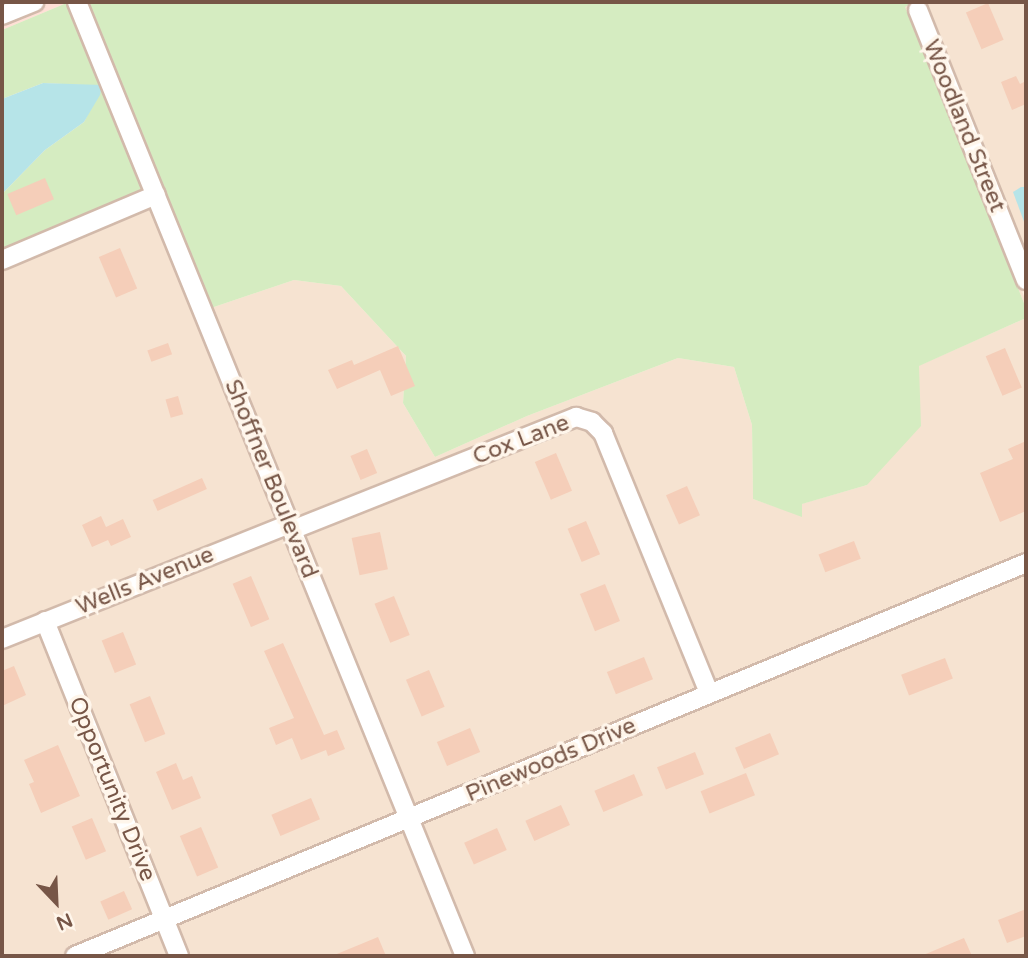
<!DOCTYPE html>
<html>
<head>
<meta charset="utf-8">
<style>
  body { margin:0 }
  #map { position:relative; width:1028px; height:958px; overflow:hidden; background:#fef2e3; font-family:"Varela Round",sans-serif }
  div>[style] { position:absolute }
  .residential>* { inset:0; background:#f6e3d1 }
  .commercial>* { inset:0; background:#ffe0d6 }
  .green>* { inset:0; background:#d5ecc1 }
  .water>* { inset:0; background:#b6e4e8 }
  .building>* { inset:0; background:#f5ceb9; transform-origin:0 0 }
  .roads { filter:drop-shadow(2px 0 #d2baab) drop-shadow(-2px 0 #d2baab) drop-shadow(0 2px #d2baab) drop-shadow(0 -2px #d2baab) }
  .street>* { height:18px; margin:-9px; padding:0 9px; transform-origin:9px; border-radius:9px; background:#fff }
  span { translate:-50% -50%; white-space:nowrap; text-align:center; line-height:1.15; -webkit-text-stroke:7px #fff6eb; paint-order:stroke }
  .street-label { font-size:23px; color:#775647 }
  .frame { position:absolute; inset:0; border:4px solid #775647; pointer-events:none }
  .north { position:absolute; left:21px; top:867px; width:70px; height:70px; -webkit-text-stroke:5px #fff6eb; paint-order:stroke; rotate:157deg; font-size:19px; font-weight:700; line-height:28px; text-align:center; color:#775647 }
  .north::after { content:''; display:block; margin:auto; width:24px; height:32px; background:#775647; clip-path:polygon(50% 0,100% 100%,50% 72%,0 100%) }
</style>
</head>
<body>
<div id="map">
  <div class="residential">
    <i style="clip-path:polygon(923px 2px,1026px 2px,1026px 259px,952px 79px)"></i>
    <i style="clip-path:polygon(907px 5px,1026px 301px,1026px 308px,904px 6px)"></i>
    <i style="clip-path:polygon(162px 181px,211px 308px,294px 280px,341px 286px,406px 356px,403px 403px,435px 457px,527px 416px,678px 358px,734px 367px,752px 425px,753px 499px,802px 516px,801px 504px,867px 485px,918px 366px,1026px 318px,1026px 956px,474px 956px,303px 536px,578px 427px,593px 413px,572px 409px,296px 519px,159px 183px)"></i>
    <i style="clip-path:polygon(144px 189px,457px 956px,188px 956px,49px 610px,35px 616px,171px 956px,2px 956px,2px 250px)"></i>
  </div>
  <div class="commercial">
    <i style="clip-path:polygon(2px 2px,69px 2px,2px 30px)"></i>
  </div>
  <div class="green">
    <i style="clip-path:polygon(69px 2px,144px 189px,2px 250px,2px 194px,45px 150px,84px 122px,102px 86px,43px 83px,2px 99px,2px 30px)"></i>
    <i style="clip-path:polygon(86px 2px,913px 2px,905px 7px,1026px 308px,1026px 318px,919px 366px,921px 426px,867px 485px,802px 504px,802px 517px,753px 499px,752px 425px,734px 367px,678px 358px,527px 416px,435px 457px,403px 403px,406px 356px,341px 286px,294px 280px,211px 308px)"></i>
  </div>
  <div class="water">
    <i style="clip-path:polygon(43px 83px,102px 85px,100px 95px,84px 122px,45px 150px,2px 194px,2px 99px)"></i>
    <i style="clip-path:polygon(1021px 187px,1026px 187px,1026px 227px,1013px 192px)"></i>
  </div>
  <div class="building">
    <i style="left:988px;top:3px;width:40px;height:24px;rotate:67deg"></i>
    <i style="clip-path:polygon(1016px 76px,1020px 84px,1026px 81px,1026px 104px,1012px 110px,1001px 82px)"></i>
    <i style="left:45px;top:178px;width:23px;height:41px;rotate:67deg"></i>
    <i style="left:120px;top:248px;width:44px;height:23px;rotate:67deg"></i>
    <i style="left:168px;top:343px;width:12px;height:22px;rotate:70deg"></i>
    <i style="clip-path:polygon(398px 346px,415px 386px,391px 396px,380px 370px,337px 389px,328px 370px,352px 360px,354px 365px)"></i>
    <i style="left:1005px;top:348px;width:43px;height:21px;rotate:67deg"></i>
    <i style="left:178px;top:396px;width:19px;height:13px;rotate:74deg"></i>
    <i style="clip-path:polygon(1026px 441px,1026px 511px,1000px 522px,980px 473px,1013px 459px,1008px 449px)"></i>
    <i style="left:367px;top:449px;width:26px;height:18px;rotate:67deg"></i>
    <i style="left:556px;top:453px;width:41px;height:23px;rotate:67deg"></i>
    <i style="left:202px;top:478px;width:12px;height:54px;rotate:66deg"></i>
    <i style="left:687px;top:486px;width:32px;height:23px;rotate:66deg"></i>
    <i style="clip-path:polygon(101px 516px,106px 527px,123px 519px,131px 537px,111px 546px,108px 540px,92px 547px,82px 525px)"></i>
    <i style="left:586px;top:521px;width:36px;height:20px;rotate:67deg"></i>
    <i style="left:380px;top:532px;width:38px;height:29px;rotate:78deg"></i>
    <i style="left:854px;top:541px;width:19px;height:38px;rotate:69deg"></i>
    <i style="left:251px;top:576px;width:47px;height:20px;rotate:67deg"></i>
    <i style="left:605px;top:584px;width:40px;height:27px;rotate:68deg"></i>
    <i style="left:394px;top:596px;width:42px;height:21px;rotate:68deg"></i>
    <i style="left:123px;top:632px;width:35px;height:23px;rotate:68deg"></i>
    <i style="clip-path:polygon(283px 643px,324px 735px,337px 730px,345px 749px,328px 756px,326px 750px,301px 760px,292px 738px,276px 745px,269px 728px,294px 718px,264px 651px)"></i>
    <i style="left:644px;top:657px;width:24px;height:40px;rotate:68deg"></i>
    <i style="left:945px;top:658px;width:22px;height:47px;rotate:69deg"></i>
    <i style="clip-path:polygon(14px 666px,26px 695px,2px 706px,2px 671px)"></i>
    <i style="left:429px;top:670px;width:40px;height:25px;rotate:67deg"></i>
    <i style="left:150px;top:696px;width:41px;height:22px;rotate:68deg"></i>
    <i style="left:470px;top:728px;width:26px;height:36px;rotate:67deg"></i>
    <i style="left:770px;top:733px;width:23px;height:38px;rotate:67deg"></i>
    <i style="clip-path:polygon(58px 745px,80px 796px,41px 813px,29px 784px,34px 782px,24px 760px)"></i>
    <i style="left:695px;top:752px;width:24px;height:41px;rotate:68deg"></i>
    <i style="clip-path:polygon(176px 763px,183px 780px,192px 776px,201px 798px,172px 810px,156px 772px)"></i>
    <i style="left:746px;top:773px;width:24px;height:49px;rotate:68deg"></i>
    <i style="left:634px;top:774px;width:23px;height:43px;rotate:67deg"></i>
    <i style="left:311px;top:798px;width:23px;height:43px;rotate:67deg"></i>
    <i style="left:561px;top:805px;width:22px;height:39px;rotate:66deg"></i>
    <i style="left:92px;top:818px;width:36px;height:22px;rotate:67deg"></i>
    <i style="left:201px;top:827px;width:44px;height:23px;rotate:67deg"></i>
    <i style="left:497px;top:828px;width:24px;height:36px;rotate:66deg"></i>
    <i style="left:124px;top:891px;width:20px;height:26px;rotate:66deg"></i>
    <i style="clip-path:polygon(1026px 909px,1026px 936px,1007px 943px,998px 920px)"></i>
    <i style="clip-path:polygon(378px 937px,386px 956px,332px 956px)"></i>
    <i style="clip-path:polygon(964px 938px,972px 956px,921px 956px)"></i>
  </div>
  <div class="roads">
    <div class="street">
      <i style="left:77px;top:2px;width:1030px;rotate:67.87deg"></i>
      <i style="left:918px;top:10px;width:291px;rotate:68.2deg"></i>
      <i style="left:2px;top:15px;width:35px;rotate:-22deg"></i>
      <i style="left:2px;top:260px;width:167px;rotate:-22.9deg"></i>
      <i style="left:292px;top:530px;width:306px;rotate:-21.7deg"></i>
      <i style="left:576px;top:417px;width:17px;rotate:17deg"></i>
      <i style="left:592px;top:422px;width:16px;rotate:45deg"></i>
      <i style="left:603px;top:433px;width:281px;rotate:67.8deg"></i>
      <i style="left:45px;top:621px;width:361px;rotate:68.2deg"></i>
      <i style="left:2px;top:639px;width:309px;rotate:-21.8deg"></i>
      <i style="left:75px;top:956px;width:1029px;rotate:-22.45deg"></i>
    </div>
  </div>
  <div class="street-label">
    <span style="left:964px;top:126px;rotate:68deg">Woodland Street</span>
    <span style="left:521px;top:440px;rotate:-21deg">Cox Lane</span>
    <span style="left:271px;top:479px;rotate:68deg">Shoffner Boulevard</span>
    <span style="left:145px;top:581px;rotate:-22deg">Wells Avenue</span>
    <span style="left:551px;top:760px;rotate:-23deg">Pinewoods Drive</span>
    <span style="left:112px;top:789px;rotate:68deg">Opportunity Drive</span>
  </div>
  <div class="frame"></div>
  <div class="north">N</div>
</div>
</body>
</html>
